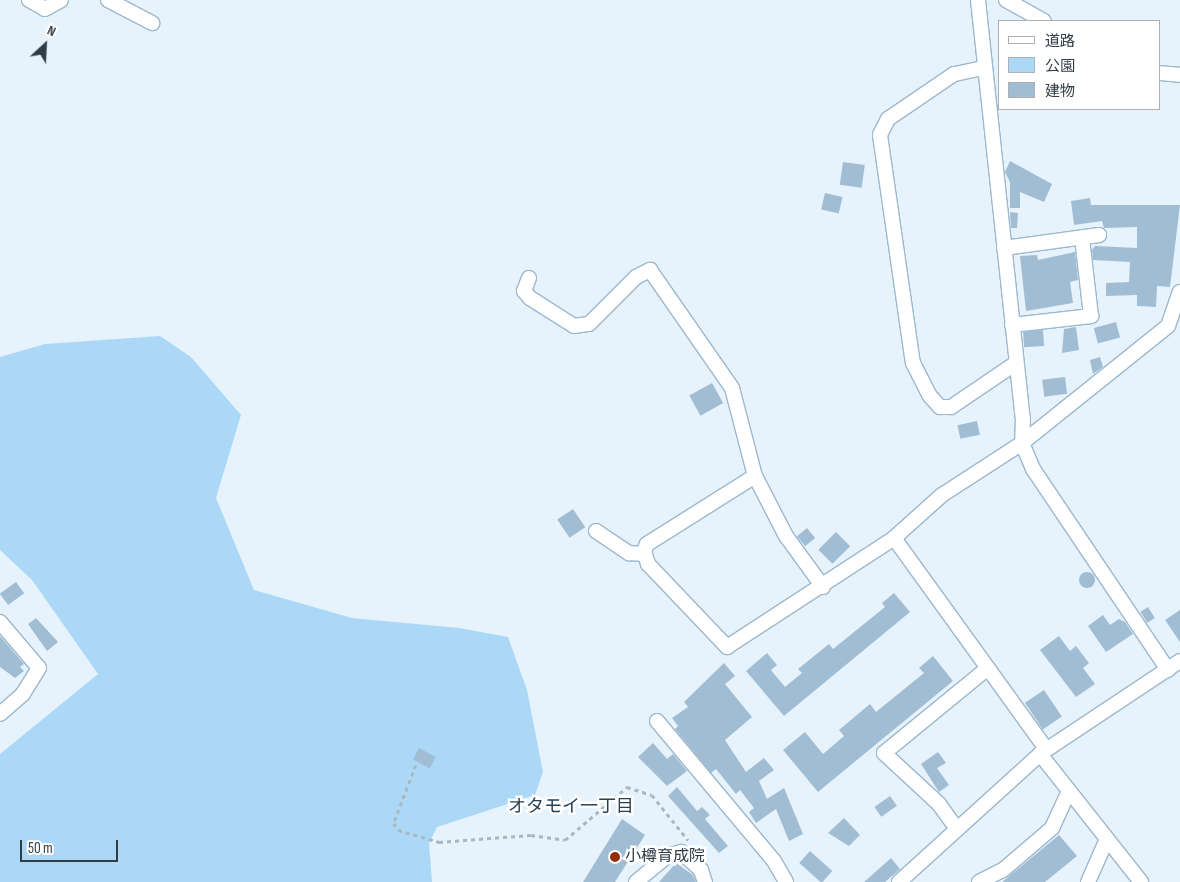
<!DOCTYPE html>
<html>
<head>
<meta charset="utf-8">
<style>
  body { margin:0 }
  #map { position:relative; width:1180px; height:882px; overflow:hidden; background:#e7f3fc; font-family:"Sofia Sans Condensed","Noto Sans JP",sans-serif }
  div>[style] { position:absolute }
  .green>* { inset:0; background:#acd8f8 }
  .building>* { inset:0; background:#a1bdd3; transform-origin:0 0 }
  .round { border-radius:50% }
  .path>* { height:2.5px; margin-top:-1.25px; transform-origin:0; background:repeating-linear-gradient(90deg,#abb7c0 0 4px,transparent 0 8px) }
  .roads { filter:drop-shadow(1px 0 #9cb8ce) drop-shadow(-1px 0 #9cb8ce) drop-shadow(0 1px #9cb8ce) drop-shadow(0 -1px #9cb8ce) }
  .minor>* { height:14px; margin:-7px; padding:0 7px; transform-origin:7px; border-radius:7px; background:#fff }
  .dots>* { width:14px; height:14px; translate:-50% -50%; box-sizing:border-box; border:2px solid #fff; border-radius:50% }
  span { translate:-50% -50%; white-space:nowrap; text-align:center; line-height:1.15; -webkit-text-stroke:5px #fff; paint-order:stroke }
  .poi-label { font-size:16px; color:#313d46 }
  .left { translate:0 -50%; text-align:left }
  .neighbourhood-label { font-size:18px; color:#284153 }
  .legend { position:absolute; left:998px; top:20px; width:162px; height:90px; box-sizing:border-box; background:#fff; border:1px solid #adb1b5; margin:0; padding:6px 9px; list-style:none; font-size:15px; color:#313d46 }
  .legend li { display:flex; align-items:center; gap:10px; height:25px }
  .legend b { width:25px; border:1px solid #adb1b5 }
  .north { position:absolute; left:20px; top:20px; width:50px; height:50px; -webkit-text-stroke:4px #fff; paint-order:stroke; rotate:25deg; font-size:14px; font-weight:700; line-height:20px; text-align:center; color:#313d46 }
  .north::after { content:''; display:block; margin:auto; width:18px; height:22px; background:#313d46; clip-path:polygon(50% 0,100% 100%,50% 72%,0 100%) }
  .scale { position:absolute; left:20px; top:840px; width:98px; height:22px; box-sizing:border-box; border:2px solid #313d46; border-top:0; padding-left:6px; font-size:15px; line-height:18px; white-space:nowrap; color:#313d46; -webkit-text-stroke:4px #fff; paint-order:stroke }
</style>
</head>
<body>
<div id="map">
  <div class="green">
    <i style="clip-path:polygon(160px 336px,191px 357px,241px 415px,216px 498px,254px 590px,352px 618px,459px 628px,508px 637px,527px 690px,543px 772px,535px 795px,437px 827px,429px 843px,432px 882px,0 882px,0 754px,98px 674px,32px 580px,0 550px,0 357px,45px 344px)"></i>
  </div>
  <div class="building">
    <i style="clip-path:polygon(1010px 161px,1052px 184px,1044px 202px,1020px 192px,1020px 208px,1010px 208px,1010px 182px,1005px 172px)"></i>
    <i style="left:843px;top:162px;width:22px;height:23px;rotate:8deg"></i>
    <i style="left:825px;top:193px;width:18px;height:17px;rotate:13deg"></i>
    <i style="clip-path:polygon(1090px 198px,1091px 205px,1180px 205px,1170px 287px,1157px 286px,1156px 307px,1137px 306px,1137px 295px,1106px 296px,1106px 283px,1129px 282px,1130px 262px,1093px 260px,1092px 250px,1095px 246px,1137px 248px,1137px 227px,1104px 228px,1102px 221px,1074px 225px,1071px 201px)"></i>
    <i style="clip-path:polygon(1010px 212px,1018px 213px,1017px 228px,1011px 228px)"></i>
    <i style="clip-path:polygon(1075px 252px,1078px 280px,1070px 282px,1073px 303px,1026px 311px,1020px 256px,1037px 255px,1038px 260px)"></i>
    <i style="left:1116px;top:322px;width:16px;height:23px;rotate:75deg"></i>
    <i style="clip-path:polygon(1076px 327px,1079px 350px,1062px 353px,1064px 329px)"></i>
    <i style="left:1043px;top:330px;width:16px;height:20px;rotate:86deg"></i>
    <i style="clip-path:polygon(1100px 357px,1103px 367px,1093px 374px,1090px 360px)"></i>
    <i style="left:1065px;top:377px;width:17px;height:23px;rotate:83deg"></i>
    <i style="left:712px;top:383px;width:23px;height:26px;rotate:61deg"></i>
    <i style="left:977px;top:421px;width:14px;height:20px;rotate:78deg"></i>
    <i style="left:573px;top:509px;width:22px;height:19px;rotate:56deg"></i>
    <i style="left:807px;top:528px;width:13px;height:13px;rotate:51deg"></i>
    <i style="left:836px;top:532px;width:20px;height:25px;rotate:45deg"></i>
    <i class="round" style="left:1079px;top:572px;width:16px;height:16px"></i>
    <i style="left:16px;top:582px;width:14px;height:20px;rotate:54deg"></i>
    <i style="clip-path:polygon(894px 593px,910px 612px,784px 716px,746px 671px,767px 653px,777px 665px,771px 670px,785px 687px,802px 673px,798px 669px,829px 644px,833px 649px,885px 607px,882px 603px)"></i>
    <i style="left:1148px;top:607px;width:13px;height:9px;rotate:58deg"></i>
    <i style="clip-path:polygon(1180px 610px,1180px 642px,1165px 620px)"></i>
    <i style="clip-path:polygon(1103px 615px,1110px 625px,1119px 619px,1125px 622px,1133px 634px,1106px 652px,1088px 626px)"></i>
    <i style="clip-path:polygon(36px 618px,58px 642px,47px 651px,28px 624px)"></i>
    <i style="clip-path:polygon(0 636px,24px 664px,20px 667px,24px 671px,15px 678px,0 667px)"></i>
    <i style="clip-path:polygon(1059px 636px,1070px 651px,1076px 646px,1089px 663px,1083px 668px,1095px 684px,1076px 697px,1040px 650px)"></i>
    <i style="clip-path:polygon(933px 656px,953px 681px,818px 792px,783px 750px,805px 732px,823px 754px,844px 736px,839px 730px,870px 704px,876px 712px,924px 673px,919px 668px)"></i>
    <i style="clip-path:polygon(724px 663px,735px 676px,725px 684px,752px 717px,725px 740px,746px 772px,764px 758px,774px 770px,759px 781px,767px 799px,784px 788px,803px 834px,789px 841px,776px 809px,756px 823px,749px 812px,754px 808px,740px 790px,736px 794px,716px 769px,711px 773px,675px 729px,678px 726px,672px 718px,688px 707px,684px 702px)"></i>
    <i style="left:1044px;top:690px;width:32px;height:23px;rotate:56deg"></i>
    <i style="clip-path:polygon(653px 743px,667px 759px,673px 754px,687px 771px,667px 786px,638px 757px)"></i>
    <i style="left:419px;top:748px;width:19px;height:13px;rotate:28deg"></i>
    <i style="clip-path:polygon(938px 752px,946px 763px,937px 768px,949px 785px,939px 792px,921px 764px)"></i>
    <i style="clip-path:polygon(677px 787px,697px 811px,702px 807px,710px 815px,705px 819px,728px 846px,719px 853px,668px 796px)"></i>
    <i style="left:890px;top:796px;width:12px;height:19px;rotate:55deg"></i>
    <i style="clip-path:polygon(844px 818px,860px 835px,849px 846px,828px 833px)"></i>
    <i style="clip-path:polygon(622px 819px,645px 835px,615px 882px,583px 882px)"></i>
    <i style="clip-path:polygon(1059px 835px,1077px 856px,1045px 882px,1002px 882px)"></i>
    <i style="left:810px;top:851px;width:30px;height:16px;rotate:42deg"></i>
    <i style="clip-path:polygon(891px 858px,900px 869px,885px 882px,864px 882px)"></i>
    <i style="clip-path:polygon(676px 863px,693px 875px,696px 882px,659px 882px)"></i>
  </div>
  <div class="path">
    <i style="left:416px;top:765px;width:62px;rotate:110.8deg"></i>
    <i style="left:394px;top:823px;width:8px;rotate:60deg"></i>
    <i style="left:398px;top:830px;width:43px;rotate:16.3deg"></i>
    <i style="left:439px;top:842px;width:92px;rotate:-4.4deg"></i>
    <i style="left:531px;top:835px;width:34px;rotate:8deg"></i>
    <i style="left:565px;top:840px;width:82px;rotate:-40.5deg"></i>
    <i style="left:627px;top:787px;width:26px;rotate:18deg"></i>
    <i style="left:652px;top:795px;width:58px;rotate:51.3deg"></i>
  </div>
  <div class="roads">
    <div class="minor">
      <i style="left:29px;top:0;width:18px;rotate:29deg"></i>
      <i style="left:45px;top:9px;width:18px;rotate:-29deg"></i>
      <i style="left:108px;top:0;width:50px;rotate:27.6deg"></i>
      <i style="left:978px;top:0;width:420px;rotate:83.9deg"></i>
      <i style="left:1023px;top:418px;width:25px;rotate:92deg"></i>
      <i style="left:1022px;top:443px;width:28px;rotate:67deg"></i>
      <i style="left:1033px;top:469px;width:242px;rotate:56.1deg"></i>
      <i style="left:1006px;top:0;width:43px;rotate:28.9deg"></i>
      <i style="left:983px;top:68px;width:30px;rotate:168deg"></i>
      <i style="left:954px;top:74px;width:80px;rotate:145.7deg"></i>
      <i style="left:888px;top:119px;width:18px;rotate:117deg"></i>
      <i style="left:880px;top:135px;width:230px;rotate:81.8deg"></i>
      <i style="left:913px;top:363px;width:37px;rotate:63deg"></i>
      <i style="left:930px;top:396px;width:15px;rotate:48deg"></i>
      <i style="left:940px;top:407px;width:11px"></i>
      <i style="left:951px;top:407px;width:78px;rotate:-34.1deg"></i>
      <i style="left:1159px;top:73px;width:21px;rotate:5deg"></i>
      <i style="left:1004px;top:248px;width:96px;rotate:-7.8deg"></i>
      <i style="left:529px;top:278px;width:14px;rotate:111deg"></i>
      <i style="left:524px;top:291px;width:9px;rotate:49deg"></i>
      <i style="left:530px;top:298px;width:52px;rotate:32.5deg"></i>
      <i style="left:574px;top:326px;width:15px;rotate:-8deg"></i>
      <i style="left:589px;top:324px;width:66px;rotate:-45deg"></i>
      <i style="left:636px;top:277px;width:16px;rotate:-27deg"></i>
      <i style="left:650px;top:270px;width:144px;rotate:55.2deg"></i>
      <i style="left:732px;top:388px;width:91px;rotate:75.4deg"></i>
      <i style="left:755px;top:476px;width:68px;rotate:62.7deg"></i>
      <i style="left:786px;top:536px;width:63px;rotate:54deg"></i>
      <i style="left:1012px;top:325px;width:80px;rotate:-6.5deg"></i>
      <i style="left:1091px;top:316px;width:79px;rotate:-96.6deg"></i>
      <i style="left:755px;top:476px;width:128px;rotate:147.8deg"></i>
      <i style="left:647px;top:544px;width:8px;rotate:113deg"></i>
      <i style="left:644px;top:551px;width:14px;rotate:73deg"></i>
      <i style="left:648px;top:564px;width:115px;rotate:46.4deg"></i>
      <i style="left:727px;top:647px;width:199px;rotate:-33.1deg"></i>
      <i style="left:894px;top:538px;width:64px;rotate:-41.9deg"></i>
      <i style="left:942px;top:495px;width:95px;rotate:-33deg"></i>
      <i style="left:1022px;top:443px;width:187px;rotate:-38.7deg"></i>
      <i style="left:1168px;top:326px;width:36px;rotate:-71deg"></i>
      <i style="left:596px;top:531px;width:40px;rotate:34deg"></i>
      <i style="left:629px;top:553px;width:16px;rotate:4deg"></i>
      <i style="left:894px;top:538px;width:260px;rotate:54.2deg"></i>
      <i style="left:0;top:622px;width:60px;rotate:49.7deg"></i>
      <i style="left:39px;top:668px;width:31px;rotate:122deg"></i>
      <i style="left:23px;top:694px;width:30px;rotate:139deg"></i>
      <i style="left:657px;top:721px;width:182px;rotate:50.1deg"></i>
      <i style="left:774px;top:861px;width:24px;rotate:60deg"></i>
      <i style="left:1040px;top:754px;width:163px;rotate:51.7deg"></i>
      <i style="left:957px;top:829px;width:31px;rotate:-126deg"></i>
      <i style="left:939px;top:804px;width:75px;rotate:-137.2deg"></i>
      <i style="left:884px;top:753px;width:134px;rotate:-39.3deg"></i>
      <i style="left:636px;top:882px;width:40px;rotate:-40deg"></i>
      <i style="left:667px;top:856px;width:15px;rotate:-16deg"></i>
      <i style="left:681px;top:852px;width:27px;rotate:42deg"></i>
      <i style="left:701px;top:870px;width:13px;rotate:72deg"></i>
      <i style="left:899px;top:882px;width:190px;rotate:-42.2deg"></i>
      <i style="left:1040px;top:754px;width:168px;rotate:-33.6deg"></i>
      <i style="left:979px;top:882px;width:27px;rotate:-27deg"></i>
      <i style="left:1003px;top:870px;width:65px;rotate:-40.6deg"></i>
      <i style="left:1052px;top:828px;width:41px;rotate:-65.3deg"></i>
      <i style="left:1088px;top:882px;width:47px;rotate:-66.2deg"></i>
    </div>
  </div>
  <div class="dots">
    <i style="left:615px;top:857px;background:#942f03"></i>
  </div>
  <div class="poi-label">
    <span class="left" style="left:625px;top:857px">小樽育成院</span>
  </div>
  <div class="neighbourhood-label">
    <span style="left:571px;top:807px">オタモイ一丁目</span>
  </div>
  <ul class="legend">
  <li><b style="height:6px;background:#fff"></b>道路</li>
  <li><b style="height:14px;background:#acd8f8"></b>公園</li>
  <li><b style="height:14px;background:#a1bdd3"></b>建物</li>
  </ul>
  <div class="north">N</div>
  <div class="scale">50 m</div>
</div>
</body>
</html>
